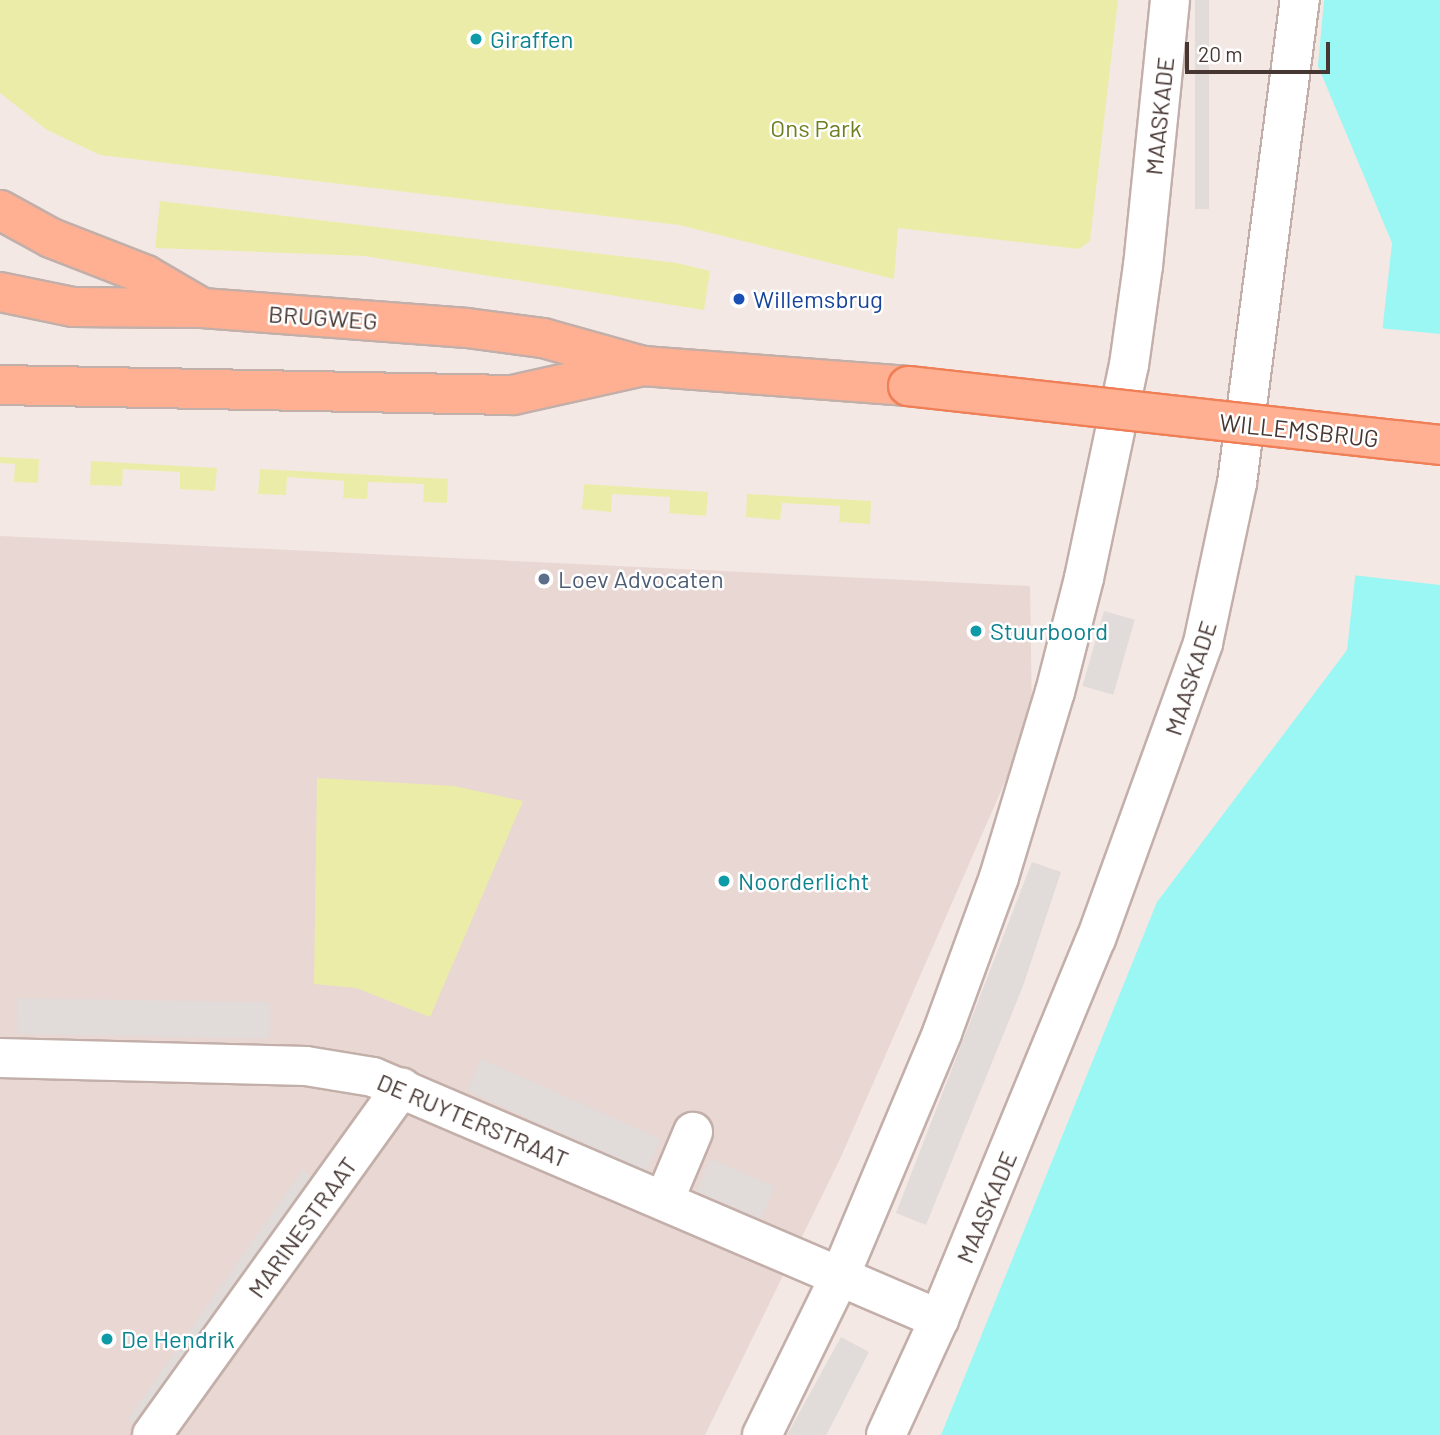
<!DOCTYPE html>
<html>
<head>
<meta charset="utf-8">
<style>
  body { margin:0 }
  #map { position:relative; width:1440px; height:1435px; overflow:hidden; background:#f4e8e4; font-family:Barlow,sans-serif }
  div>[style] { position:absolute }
  .residential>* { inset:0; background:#e8d7d2 }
  .green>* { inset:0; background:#ececa9 }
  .parking>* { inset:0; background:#e1dbda; transform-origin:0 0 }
  .water>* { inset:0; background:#9af7f4 }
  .pier>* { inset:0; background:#f4e8e4 }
  .roads { filter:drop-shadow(2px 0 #c3afa9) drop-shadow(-2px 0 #c3afa9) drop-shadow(0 2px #c3afa9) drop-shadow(0 -2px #c3afa9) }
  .minor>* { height:38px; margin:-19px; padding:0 19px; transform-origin:19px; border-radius:19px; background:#fff }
  .major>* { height:38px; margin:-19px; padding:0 19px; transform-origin:19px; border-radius:19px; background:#ffb092 }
  .bridges { filter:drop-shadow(2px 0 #ef7f57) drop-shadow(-2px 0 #ef7f57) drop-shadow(0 2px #ef7f57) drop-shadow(0 -2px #ef7f57) }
  .major-bridge>* { height:38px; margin:-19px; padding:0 19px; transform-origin:19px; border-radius:19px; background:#ffb092 }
  .dots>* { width:19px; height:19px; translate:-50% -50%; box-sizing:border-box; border:4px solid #fff; border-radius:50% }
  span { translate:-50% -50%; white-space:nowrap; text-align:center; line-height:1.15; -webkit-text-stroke:5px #fff; paint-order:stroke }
  .culture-label { font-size:24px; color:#0d838f }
  .left { translate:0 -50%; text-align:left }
  .street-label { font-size:24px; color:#473733 }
  .park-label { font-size:24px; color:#6d7e21 }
  .transit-label { font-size:24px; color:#164399 }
  .service-label { font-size:24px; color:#4e5e75 }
  .scale { position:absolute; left:1185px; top:42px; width:145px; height:32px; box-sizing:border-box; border:4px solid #473733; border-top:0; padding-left:9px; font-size:21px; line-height:24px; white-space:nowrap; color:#473733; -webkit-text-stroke:5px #fff; paint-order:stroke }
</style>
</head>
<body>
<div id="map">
  <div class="residential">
    <i style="clip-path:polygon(0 536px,1030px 586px,1032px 720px,840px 1159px,705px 1435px,0 1435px)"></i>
  </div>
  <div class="green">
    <i style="clip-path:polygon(0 0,1118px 0,1090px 241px,1079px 249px,898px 228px,894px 279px,679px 225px,100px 155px,47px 130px,0 93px)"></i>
    <i style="clip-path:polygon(160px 201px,677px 263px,710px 271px,704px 310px,364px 256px,155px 248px)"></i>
    <i style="clip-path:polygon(0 457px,39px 459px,38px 483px,14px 482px,15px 464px,0 463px)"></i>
    <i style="clip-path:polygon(91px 461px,217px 468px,215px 491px,180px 489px,180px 472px,123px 469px,122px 486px,90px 485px)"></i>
    <i style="clip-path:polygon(260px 469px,448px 479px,447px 503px,423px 502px,424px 484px,368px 482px,367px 499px,343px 498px,344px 481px,287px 477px,286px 495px,258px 494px)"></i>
    <i style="clip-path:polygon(584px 484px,708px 492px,706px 516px,669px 513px,670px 497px,612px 494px,611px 512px,582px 509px)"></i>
    <i style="clip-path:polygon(747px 494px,871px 501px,870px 524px,839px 522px,840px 506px,782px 503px,780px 520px,746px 517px)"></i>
    <i style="clip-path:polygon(317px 778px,454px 786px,523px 801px,430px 1017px,356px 988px,314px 984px)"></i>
  </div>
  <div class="parking">
    <i style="left:1195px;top:0;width:14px;height:209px"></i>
    <i style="left:1104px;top:611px;width:32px;height:78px;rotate:16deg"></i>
    <i style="clip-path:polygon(1032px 862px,1061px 872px,1023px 986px,926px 1225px,896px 1213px)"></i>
    <i style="left:18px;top:998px;width:252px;height:36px;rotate:1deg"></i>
    <i style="left:481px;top:1059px;width:197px;height:35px;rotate:24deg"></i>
    <i style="left:710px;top:1159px;width:71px;height:35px;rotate:23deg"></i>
    <i style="left:302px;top:1170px;width:12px;height:304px;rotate:35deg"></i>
    <i style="clip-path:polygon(841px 1337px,869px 1352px,829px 1430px,826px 1435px,787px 1435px)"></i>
  </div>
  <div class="water">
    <i style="clip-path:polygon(1324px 0,1440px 0,1440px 1435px,941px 1435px,1157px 902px,1347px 650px,1392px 243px,1318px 66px)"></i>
  </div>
  <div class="pier">
    <i style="clip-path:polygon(1379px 328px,1440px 334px,1440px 585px,1352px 575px)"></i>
  </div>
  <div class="roads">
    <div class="minor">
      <i style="left:0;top:1058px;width:306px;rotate:1.5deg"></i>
      <i style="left:306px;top:1066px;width:68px;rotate:9.3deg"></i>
      <i style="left:373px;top:1077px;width:616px;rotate:23.15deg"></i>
      <i style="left:664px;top:1201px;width:75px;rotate:-67.2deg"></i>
      <i style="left:152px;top:1435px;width:428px;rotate:-54.3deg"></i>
      <i style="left:762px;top:1435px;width:177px;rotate:-63.9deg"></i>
      <i style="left:840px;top:1276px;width:264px;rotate:-67.2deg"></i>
      <i style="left:942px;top:1033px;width:166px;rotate:-69.9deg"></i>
      <i style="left:999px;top:877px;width:193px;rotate:-73.2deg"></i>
      <i style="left:1055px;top:692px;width:118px;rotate:-75.7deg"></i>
      <i style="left:1084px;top:578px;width:218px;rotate:-78.1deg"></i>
      <i style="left:1129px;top:365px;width:100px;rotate:-82deg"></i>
      <i style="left:1143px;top:266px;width:267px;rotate:-84.2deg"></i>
      <i style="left:886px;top:1435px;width:128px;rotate:-65.4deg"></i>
      <i style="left:939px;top:1319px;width:411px;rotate:-67.6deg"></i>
      <i style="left:1096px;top:939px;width:315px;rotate:-70.1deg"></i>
      <i style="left:1203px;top:643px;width:164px;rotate:-78deg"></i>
      <i style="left:1237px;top:483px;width:487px;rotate:-82.6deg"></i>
    </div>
    <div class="major">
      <i style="left:0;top:210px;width:58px;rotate:28.8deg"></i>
      <i style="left:51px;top:238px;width:102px;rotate:21.3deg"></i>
      <i style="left:146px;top:275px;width:65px;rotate:30.5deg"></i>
      <i style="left:0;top:292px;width:75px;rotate:11.6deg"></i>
      <i style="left:73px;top:307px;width:129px;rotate:0.4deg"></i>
      <i style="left:202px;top:308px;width:266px;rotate:4.3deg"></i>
      <i style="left:467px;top:328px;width:77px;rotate:7.5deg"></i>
      <i style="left:543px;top:338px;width:104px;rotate:15.6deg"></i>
      <i style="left:643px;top:366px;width:266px;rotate:4.3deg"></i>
      <i style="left:0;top:385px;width:513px;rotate:1.12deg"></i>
      <i style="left:513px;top:395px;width:133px;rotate:-12.6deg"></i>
    </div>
  </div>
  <div class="bridges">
    <div class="major-bridge">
      <i style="left:908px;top:386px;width:535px;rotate:6.33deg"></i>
    </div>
  </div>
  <div class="dots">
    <i style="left:476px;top:39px;background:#0f9aa8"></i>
    <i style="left:739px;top:299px;background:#1a4fb4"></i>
    <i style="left:544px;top:579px;background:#5c6f8a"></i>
    <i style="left:976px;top:631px;background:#0f9aa8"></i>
    <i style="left:724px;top:881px;background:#0f9aa8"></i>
    <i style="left:107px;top:1339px;background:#0f9aa8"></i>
  </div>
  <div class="culture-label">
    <span class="left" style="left:490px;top:39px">Giraffen</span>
    <span class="left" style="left:990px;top:631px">Stuurboord</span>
    <span class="left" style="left:738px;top:881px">Noorderlicht</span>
    <span class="left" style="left:121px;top:1339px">De Hendrik</span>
  </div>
  <div class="street-label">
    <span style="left:1159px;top:116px;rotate:-84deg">MAASKADE</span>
    <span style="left:323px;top:317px;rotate:4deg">BRUGWEG</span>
    <span style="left:1299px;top:430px;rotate:6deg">WILLEMSBRUG</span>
    <span style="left:1190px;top:678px;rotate:-72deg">MAASKADE</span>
    <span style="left:473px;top:1120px;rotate:23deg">DE RUYTERSTRAAT</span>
    <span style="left:986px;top:1207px;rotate:-67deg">MAASKADE</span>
    <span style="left:302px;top:1227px;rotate:-54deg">MARINESTRAAT</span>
  </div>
  <div class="park-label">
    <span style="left:816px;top:128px">Ons Park</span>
  </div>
  <div class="transit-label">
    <span class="left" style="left:753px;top:299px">Willemsbrug</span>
  </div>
  <div class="service-label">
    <span class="left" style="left:558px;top:579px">Loev Advocaten</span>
  </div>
  <div class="scale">20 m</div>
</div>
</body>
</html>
